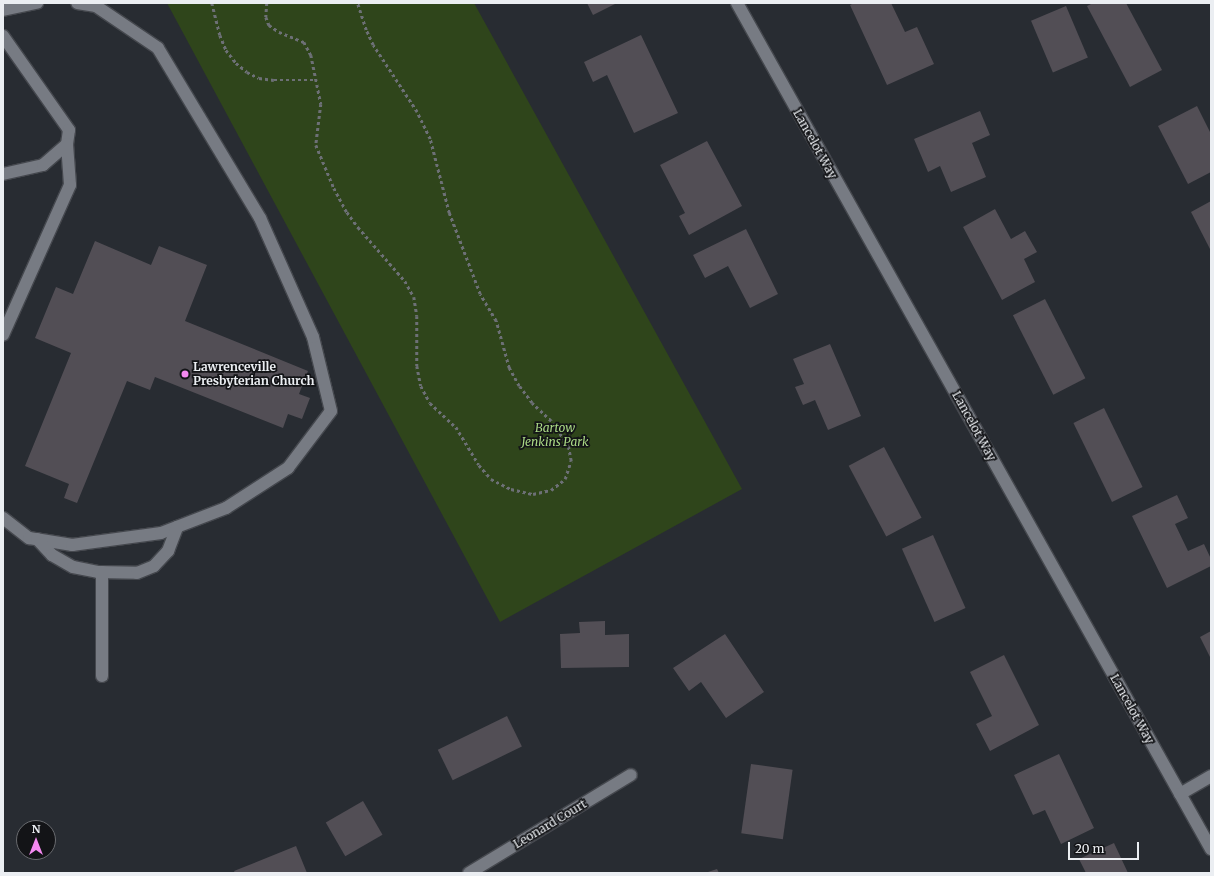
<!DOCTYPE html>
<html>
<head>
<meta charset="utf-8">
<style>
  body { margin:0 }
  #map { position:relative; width:1214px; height:876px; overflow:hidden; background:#282c32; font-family:Merriweather,serif }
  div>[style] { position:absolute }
  .green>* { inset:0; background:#2f451b }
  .building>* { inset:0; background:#524e55; transform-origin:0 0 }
  .path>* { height:2.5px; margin-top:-1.25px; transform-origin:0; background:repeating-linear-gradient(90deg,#6d7076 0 3px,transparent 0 6px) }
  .roads { filter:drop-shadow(1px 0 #45484e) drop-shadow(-1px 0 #45484e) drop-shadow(0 1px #45484e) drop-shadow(0 -1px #45484e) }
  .minor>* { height:12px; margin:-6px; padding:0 6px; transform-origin:6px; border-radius:6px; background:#777b83 }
  .dots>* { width:11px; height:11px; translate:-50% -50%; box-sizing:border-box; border:2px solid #131417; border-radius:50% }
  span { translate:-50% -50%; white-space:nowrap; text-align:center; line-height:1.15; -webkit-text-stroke:3.5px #131417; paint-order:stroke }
  .street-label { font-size:12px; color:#ebeef2 }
  .poi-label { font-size:12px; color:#ebeef2; font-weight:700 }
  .left { translate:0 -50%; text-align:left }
  .park-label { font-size:12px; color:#aad985; font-style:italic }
  .frame { position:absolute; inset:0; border:4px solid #ebeef2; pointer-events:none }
  .north { position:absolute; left:16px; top:820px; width:40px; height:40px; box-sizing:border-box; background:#131417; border:1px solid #696b6f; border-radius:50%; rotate:0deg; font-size:11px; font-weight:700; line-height:16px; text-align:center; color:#ebeef2 }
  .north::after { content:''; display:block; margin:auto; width:14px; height:18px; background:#f489f0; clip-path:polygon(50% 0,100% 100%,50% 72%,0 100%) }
  .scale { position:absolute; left:1068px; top:842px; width:71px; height:18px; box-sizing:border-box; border:2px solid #ebeef2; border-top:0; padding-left:5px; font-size:12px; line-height:14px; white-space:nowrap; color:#ebeef2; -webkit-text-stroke:3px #131417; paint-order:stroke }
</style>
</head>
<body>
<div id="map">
  <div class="green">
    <i style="clip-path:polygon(167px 3px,474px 3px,742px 489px,500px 622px)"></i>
  </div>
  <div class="building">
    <i style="clip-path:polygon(587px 3px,617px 3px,593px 15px)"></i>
    <i style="clip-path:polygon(854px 3px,891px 3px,905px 32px,917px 27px,934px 64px,887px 85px,850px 5px)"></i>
    <i style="clip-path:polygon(1093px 3px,1126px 3px,1162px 70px,1130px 87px,1087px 6px)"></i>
    <i style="left:1066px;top:6px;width:56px;height:38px;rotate:67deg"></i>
    <i style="clip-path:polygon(641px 35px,678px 113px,634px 133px,607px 75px,593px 82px,584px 62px)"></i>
    <i style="clip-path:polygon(1197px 106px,1211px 134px,1211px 172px,1188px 184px,1158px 126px)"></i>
    <i style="clip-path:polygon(980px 111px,990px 135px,972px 143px,986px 177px,951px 192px,940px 166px,928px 172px,914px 139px)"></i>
    <i style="clip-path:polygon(707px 141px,742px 206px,689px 235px,679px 216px,685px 213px,660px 165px)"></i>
    <i style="clip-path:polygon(1211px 201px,1211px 251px,1191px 212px)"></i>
    <i style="clip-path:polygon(995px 209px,1011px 239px,1025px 231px,1037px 252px,1024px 259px,1035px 282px,1002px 300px,963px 227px)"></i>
    <i style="clip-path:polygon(746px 229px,778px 294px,750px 308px,728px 266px,705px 278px,693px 255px)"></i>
    <i style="clip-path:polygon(95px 241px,151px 265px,159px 246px,207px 265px,185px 321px,308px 371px,299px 394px,310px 398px,302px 419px,288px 414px,283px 428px,155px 377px,150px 390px,127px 381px,77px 503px,64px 498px,69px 484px,25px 466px,71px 353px,35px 338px,56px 287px,73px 294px)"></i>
    <i style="left:1045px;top:299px;width:89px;height:36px;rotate:63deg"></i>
    <i style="clip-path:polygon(830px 344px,861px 416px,828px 430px,815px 400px,803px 405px,795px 387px,804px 384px,793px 359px)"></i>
    <i style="left:1104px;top:408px;width:88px;height:34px;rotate:64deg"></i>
    <i style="left:884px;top:447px;width:80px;height:40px;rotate:62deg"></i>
    <i style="clip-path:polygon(1177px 495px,1188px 518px,1175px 524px,1188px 551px,1204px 544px,1211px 559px,1211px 566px,1167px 588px,1132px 516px)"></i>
    <i style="left:933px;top:535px;width:80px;height:34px;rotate:66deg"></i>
    <i style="clip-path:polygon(605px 621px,605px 635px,629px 634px,629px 667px,561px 668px,560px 634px,580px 633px,579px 622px)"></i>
    <i style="clip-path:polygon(1211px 631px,1211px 659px,1200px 637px)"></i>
    <i style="clip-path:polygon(725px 634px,764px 692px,726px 718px,701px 682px,689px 691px,673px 668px)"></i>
    <i style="clip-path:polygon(1004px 655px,1039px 725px,990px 751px,976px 724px,992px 716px,970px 672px)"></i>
    <i style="left:507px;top:716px;width:34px;height:77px;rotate:64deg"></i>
    <i style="clip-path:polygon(1059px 754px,1094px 828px,1061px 844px,1045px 810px,1033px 815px,1014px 775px)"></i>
    <i style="left:751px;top:764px;width:42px;height:70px;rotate:8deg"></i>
    <i style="left:363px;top:801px;width:39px;height:43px;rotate:60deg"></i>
    <i style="clip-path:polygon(1114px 843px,1128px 873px,1086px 873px,1079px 859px)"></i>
    <i style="clip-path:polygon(296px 846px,307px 873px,235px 873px,234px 871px)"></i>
    <i style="clip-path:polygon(717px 869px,719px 873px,705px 873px)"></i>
  </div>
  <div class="path">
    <i style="left:212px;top:3px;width:33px;rotate:76deg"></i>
    <i style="left:220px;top:35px;width:16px;rotate:68deg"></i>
    <i style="left:226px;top:50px;width:16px;rotate:52deg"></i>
    <i style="left:236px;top:63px;width:14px;rotate:39deg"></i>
    <i style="left:247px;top:72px;width:13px;rotate:27deg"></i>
    <i style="left:259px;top:78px;width:15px;rotate:8deg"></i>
    <i style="left:274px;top:80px;width:43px"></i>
    <i style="left:267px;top:3px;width:14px;rotate:94deg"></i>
    <i style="left:266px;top:17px;width:9px;rotate:69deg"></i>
    <i style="left:269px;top:25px;width:12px;rotate:35deg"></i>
    <i style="left:279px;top:32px;width:27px;rotate:22deg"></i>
    <i style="left:304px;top:42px;width:15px;rotate:62deg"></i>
    <i style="left:311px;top:55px;width:50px;rotate:78.5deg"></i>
    <i style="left:321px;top:104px;width:41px;rotate:97deg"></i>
    <i style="left:316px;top:145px;width:47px;rotate:67.3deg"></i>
    <i style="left:334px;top:188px;width:27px;rotate:62deg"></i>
    <i style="left:347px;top:212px;width:19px;rotate:54deg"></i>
    <i style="left:358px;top:227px;width:72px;rotate:49deg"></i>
    <i style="left:405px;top:281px;width:18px;rotate:61deg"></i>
    <i style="left:414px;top:297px;width:19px;rotate:81deg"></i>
    <i style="left:417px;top:316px;width:50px;rotate:90deg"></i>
    <i style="left:417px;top:366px;width:20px;rotate:79deg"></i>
    <i style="left:421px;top:386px;width:19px;rotate:62deg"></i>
    <i style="left:430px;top:403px;width:35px;rotate:43deg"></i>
    <i style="left:456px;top:427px;width:44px;rotate:58.8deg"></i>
    <i style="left:479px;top:465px;width:18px;rotate:49deg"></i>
    <i style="left:491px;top:479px;width:22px;rotate:27deg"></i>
    <i style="left:511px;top:489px;width:23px;rotate:13deg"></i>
    <i style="left:533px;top:494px;width:18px;rotate:-13deg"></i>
    <i style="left:551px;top:490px;width:18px;rotate:-38deg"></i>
    <i style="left:565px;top:479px;width:19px;rotate:-72deg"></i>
    <i style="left:571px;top:461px;width:15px;rotate:-101deg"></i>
    <i style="left:568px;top:446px;width:30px;rotate:-124deg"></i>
    <i style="left:551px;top:421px;width:26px;rotate:-137deg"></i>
    <i style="left:532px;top:403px;width:21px;rotate:-127deg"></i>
    <i style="left:519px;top:386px;width:21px;rotate:-119deg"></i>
    <i style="left:509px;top:368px;width:49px;rotate:-105.5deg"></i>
    <i style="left:496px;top:321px;width:31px;rotate:-121deg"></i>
    <i style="left:480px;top:294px;width:87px;rotate:-110.9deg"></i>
    <i style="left:449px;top:213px;width:76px;rotate:-104.4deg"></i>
    <i style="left:430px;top:139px;width:30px;rotate:-116deg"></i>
    <i style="left:417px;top:112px;width:80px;rotate:-123.3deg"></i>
    <i style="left:373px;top:45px;width:17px;rotate:-115deg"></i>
    <i style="left:366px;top:30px;width:28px;rotate:-108deg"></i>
  </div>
  <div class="roads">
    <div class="minor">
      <i style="left:737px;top:3px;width:970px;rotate:60.74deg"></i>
      <i style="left:3px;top:10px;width:35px;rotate:-12deg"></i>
      <i style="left:3px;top:36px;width:115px;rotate:54.9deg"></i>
      <i style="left:69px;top:130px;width:14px;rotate:98deg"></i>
      <i style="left:67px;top:144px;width:41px;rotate:85.8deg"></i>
      <i style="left:70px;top:185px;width:164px;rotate:114.1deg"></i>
      <i style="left:3px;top:174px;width:41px;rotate:-12.7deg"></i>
      <i style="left:43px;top:165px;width:32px;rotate:-41deg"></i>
      <i style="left:3px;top:518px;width:33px;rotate:38deg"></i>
      <i style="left:29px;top:538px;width:44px;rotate:9.2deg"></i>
      <i style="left:72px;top:545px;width:90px;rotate:-7.7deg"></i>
      <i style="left:161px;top:533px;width:70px;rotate:-21deg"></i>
      <i style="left:226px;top:508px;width:74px;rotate:-32.8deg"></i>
      <i style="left:288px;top:468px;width:71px;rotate:-53deg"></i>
      <i style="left:331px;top:411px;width:76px;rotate:-103.7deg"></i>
      <i style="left:313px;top:337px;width:130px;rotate:-114deg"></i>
      <i style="left:260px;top:218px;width:198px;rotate:-121deg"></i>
      <i style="left:158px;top:48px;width:75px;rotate:-145.9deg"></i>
      <i style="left:96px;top:6px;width:19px;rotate:-171deg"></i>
      <i style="left:37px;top:539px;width:22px;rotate:47deg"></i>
      <i style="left:52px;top:555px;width:24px;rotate:30deg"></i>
      <i style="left:73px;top:567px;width:25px;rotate:11deg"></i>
      <i style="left:98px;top:572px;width:39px;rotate:1deg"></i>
      <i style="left:137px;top:573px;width:18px;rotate:-22deg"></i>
      <i style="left:154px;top:566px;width:21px;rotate:-47deg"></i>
      <i style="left:168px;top:551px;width:26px;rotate:-69deg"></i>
      <i style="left:102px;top:676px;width:104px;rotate:-90deg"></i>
      <i style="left:1180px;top:794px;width:36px;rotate:-30deg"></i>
      <i style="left:469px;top:873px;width:189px;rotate:-31.2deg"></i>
    </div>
  </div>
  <div class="dots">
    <i style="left:185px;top:374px;background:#f489f0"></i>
  </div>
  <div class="street-label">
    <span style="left:815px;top:144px;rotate:61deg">Lancelot Way</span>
    <span style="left:974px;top:426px;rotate:61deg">Lancelot Way</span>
    <span style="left:1132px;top:709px;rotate:61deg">Lancelot Way</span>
    <span style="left:550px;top:824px;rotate:-31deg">Leonard Court</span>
  </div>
  <div class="poi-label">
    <span class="left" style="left:193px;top:374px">Lawrenceville<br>Presbyterian Church</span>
  </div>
  <div class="park-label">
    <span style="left:555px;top:435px">Bartow<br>Jenkins Park</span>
  </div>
  <div class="frame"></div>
  <div class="north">N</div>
  <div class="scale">20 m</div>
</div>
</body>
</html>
